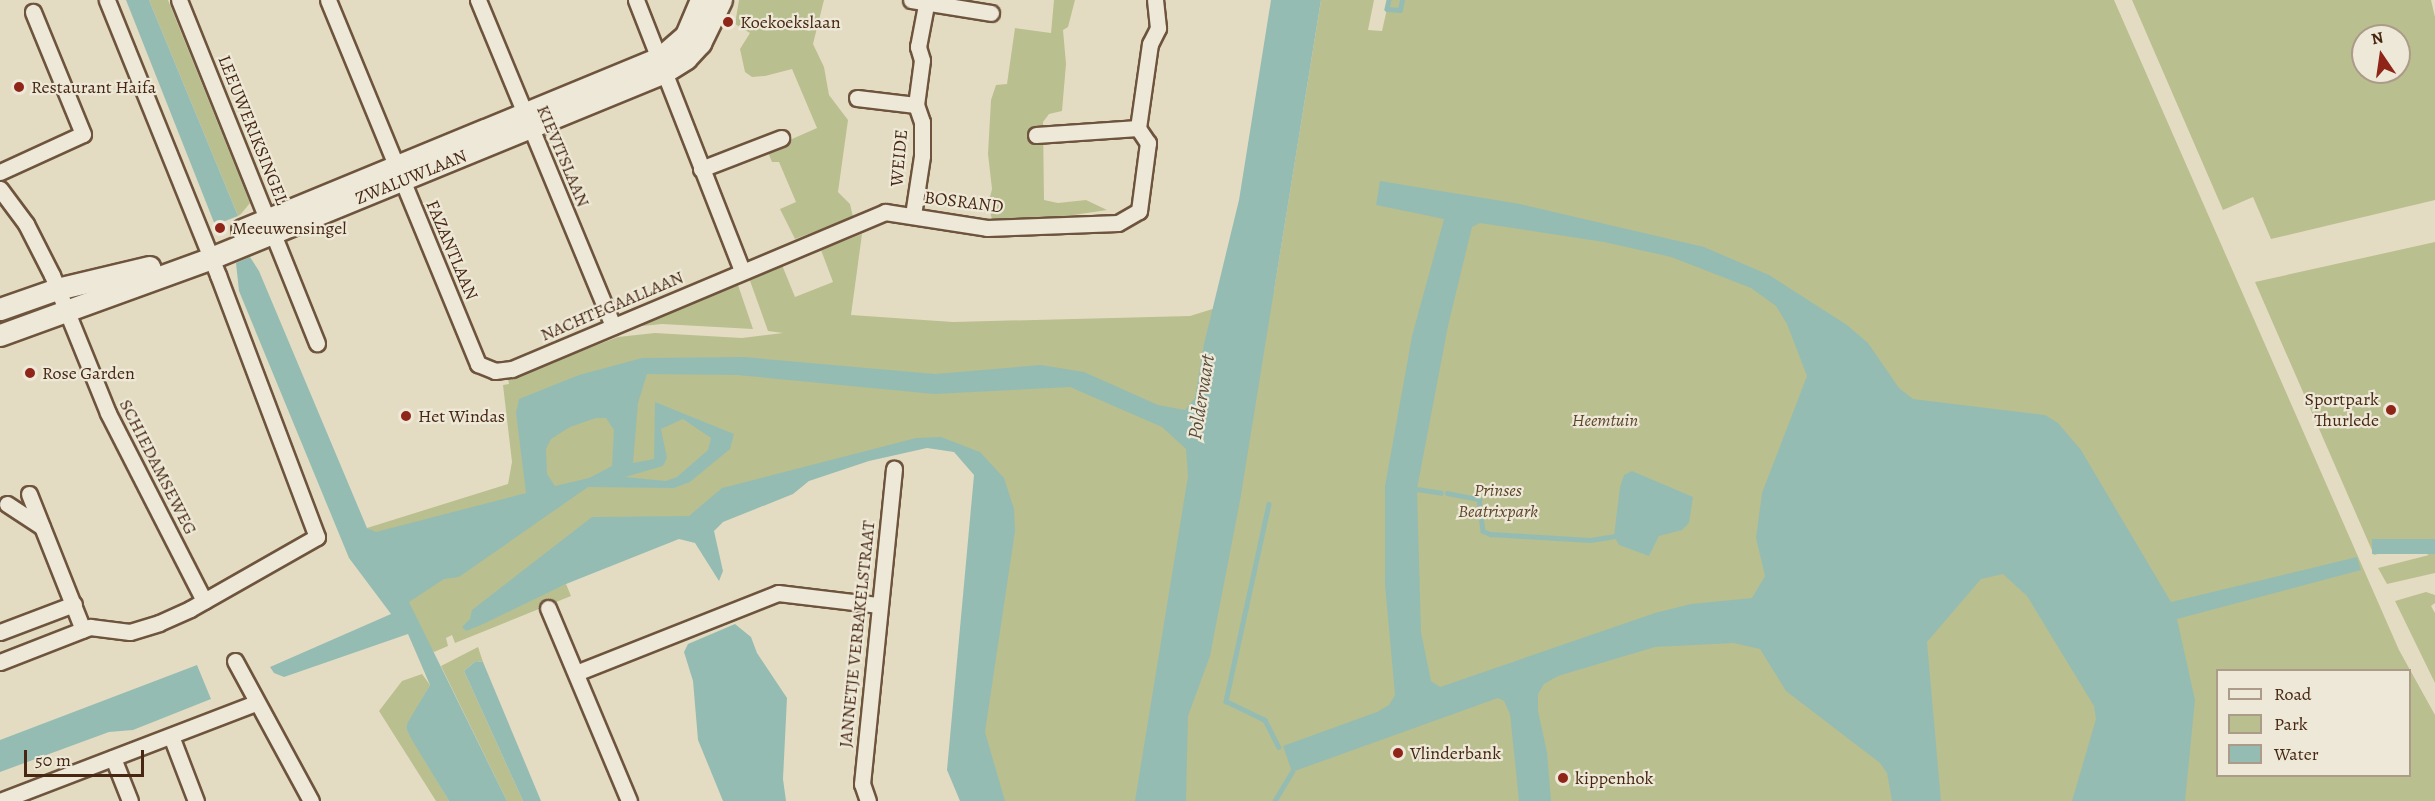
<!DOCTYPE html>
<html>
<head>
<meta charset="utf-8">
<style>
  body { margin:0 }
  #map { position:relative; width:2435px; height:801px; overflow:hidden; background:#e4dcc2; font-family:Alegreya,serif }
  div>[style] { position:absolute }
  .green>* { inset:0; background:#babf8f }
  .water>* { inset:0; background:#95bcb3; transform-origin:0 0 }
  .stream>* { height:4.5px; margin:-2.25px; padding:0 2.25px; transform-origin:2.25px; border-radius:2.25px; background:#95bcb3 }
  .roads { filter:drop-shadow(2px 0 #6e543d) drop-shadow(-2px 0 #6e543d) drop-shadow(0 2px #6e543d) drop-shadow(0 -2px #6e543d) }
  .minor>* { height:15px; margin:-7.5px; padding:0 7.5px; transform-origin:7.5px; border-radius:7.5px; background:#ede8d7 }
  .secondary>* { height:21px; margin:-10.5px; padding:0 10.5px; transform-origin:10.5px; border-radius:10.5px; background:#ede8d7 }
  .dots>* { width:16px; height:16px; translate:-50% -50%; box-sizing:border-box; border:3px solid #ede8d7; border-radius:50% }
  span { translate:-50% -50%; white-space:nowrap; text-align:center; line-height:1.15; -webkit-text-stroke:4.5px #ede8d7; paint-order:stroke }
  .poi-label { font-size:18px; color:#472711 }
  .left { translate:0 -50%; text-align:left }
  .right { translate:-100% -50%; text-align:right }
  .street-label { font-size:18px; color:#472711 }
  .park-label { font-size:18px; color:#5e452a; font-style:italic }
  .water-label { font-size:20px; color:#5a4c3a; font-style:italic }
  .legend { position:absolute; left:2216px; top:669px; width:195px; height:108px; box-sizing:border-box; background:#ede8d7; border:2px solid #ab9b88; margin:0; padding:8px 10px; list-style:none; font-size:18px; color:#472711 }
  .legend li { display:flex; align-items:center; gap:12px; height:30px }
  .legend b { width:30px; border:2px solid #ab9b88 }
  .north { position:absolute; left:2351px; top:24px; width:60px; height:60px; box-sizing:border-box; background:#ede8d7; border:2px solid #ab9b88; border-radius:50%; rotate:347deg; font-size:16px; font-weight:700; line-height:24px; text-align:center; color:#472711 }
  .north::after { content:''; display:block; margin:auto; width:21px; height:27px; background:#8f2418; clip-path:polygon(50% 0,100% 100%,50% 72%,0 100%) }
  .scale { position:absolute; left:24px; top:750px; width:120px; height:27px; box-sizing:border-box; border:3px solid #472711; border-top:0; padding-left:8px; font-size:18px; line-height:21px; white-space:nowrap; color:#472711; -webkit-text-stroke:4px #ede8d7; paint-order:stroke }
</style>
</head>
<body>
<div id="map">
  <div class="green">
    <i style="clip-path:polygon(149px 0,168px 0,250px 203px,241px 214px,238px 216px)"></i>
    <i style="clip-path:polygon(739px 0,824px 0,813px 44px,824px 67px,829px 95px,848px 120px,838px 192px,850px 204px,853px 217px,795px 239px,780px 209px,796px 202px,779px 162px,772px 162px,767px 150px,817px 128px,792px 69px,765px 76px,752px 77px,745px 72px,740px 49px,750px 33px,735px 24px)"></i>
    <i style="clip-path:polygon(1054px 0,1075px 0,1068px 27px,1063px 30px,1066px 64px,1062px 111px,1049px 114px,1043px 122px,1044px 200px,1058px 203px,1086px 200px,1107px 210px,1060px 217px,992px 219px,988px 205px,992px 189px,988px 154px,991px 100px,996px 85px,1007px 84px,1015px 28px,1051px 33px)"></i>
    <i style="clip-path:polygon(evenodd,1321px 0,1374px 0,1368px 30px,1382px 31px,1389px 0,2114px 0,2399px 650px,2435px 715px,2435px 801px,964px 801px,978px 462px,939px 444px,898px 448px,781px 486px,499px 614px,566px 584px,571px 596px,455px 643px,452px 635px,446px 638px,448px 646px,434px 652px,429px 647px,372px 531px,367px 528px,508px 484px,512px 462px,503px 385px,509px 384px,508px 379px,618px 337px,655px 333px,742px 338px,783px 333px,768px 331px,749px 278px,782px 265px,795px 297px,833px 282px,821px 250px,862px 234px,851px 315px,953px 322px,1190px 316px,1274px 290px,1321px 0,2218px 670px,2410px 670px,2410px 776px,2218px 776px,2218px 670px)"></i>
    <i style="clip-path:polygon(evenodd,2132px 0,2431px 0,2435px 17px,2435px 200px,2271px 239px,2253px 197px,2223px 210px,2132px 0,2363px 36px,2399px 36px,2399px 72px,2363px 72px,2363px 36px)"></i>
    <i style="clip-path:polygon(2435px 242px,2435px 573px,2387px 584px,2378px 568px,2429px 555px,2409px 546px,2374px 555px,2255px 282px)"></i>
    <i style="clip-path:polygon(738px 285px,753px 329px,662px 324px,632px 327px)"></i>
    <i style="clip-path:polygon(2426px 592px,2435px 595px,2435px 603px,2431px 606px,2435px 613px,2435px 683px,2395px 601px)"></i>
    <i style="clip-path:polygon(478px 647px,483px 662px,476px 661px,464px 671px,523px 801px,507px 801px,441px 666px)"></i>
    <i style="clip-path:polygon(422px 674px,430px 685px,406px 728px,449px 801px,436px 801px,379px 711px,402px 681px)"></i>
  </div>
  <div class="water">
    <i style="clip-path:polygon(126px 0,149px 0,238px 216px,215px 225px)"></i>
    <i style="clip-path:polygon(evenodd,1271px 0,1321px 0,1240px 501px,1210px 656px,1188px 716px,1186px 801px,1135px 801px,1188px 476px,1186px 449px,1162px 427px,1070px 387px,934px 394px,737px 375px,647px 374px,638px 403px,633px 463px,654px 459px,655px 402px,734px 434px,730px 449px,690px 482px,674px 488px,588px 487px,459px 577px,444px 579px,409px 602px,507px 801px,449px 801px,412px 740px,406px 728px,408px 722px,430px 685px,408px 634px,284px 677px,274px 673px,270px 667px,391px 614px,349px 558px,239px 291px,236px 263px,250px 257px,259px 271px,367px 528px,376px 532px,526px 493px,516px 413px,519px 399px,579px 375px,642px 358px,743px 357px,935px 374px,1041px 365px,1084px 372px,1158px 405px,1185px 410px,1195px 398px,1204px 344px,1239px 200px,1271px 0,596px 418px,606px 418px,614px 430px,612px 466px,589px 478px,555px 486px,547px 474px,546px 449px,551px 439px,570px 427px,596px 418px,1271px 0,683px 419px,711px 438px,708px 450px,677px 477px,666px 481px,625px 477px,663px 466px,667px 458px,661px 429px,683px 419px)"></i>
    <i style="clip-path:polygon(evenodd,1380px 181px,1520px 204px,1704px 247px,1769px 275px,1847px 325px,1868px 343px,1899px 388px,1913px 399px,2045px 415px,2058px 423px,2081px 450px,2171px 602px,2357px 557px,2361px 570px,2177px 619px,2195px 700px,2185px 801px,2072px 801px,2096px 719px,2094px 706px,2027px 596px,2003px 574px,1981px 579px,1927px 642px,1941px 801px,1892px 801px,1887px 773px,1880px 763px,1786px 691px,1760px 649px,1733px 643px,1655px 647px,1558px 676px,1544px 684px,1538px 694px,1538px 711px,1547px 752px,1551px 801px,1519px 801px,1510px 714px,1504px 701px,1498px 698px,1292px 772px,1283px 746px,1377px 712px,1389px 705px,1395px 695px,1385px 585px,1385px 486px,1412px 336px,1444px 219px,1376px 205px,1380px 181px,1480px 223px,1604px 242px,1671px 257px,1751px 288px,1776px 306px,1787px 324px,1807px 376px,1762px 493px,1756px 538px,1765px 576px,1752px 598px,1691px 604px,1655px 613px,1440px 687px,1431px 681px,1421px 632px,1417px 489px,1448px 326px,1472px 227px,1480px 223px)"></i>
    <i style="clip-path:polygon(941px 437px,980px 452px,1004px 478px,1014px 509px,1015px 531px,985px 732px,1005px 801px,960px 801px,947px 770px,974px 475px,954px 452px,927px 448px,869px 461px,809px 481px,793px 494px,723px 522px,714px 531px,723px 571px,719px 581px,695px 543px,679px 539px,566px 584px,481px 625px,466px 631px,462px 627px,470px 619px,472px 610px,592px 517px,689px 516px,722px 488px,916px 438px)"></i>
    <i style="clip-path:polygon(1632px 471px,1693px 497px,1689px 523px,1682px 530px,1659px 536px,1649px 556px,1619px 545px,1614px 536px,1620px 487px,1624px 475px)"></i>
    <i style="left:2435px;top:539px;width:15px;height:63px;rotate:90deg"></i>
    <i style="clip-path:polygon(735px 624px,751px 637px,757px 653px,787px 698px,783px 779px,786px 801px,723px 801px,698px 740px,693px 681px,684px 652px,688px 644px)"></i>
    <i style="clip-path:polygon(476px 661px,483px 662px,541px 801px,523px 801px,464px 671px)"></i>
    <i style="clip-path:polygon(197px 665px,211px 699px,133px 730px,109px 732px,0 772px,0 740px)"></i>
  </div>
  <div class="stream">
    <i style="left:1389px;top:0;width:9px;rotate:103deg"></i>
    <i style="left:1387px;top:9px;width:13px;rotate:4deg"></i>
    <i style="left:1400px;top:10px;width:10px;rotate:-79deg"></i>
    <i style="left:1417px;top:489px;width:24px;rotate:9deg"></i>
    <i style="left:1447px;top:493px;width:33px;rotate:11deg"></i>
    <i style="left:1479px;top:499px;width:32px;rotate:83deg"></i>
    <i style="left:1483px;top:531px;width:8px;rotate:23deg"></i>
    <i style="left:1490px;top:534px;width:100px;rotate:3.4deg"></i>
    <i style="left:1590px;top:540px;width:24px;rotate:-9deg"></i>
    <i style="left:1269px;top:504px;width:202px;rotate:102.3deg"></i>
    <i style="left:1226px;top:701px;width:43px;rotate:26deg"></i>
    <i style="left:1265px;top:720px;width:30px;rotate:63deg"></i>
    <i style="left:1275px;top:800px;width:33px;rotate:-59deg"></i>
  </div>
  <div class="roads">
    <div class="minor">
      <i style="left:179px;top:0;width:370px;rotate:68.1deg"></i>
      <i style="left:328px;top:0;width:394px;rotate:67.6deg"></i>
      <i style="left:478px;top:364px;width:18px;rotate:22deg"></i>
      <i style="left:495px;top:371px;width:17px;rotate:-7deg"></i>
      <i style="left:512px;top:369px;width:405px;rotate:-22.8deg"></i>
      <i style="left:885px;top:212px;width:103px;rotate:8.9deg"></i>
      <i style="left:987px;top:228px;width:131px;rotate:-2.2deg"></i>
      <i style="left:1118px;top:223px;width:24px;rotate:-30deg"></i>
      <i style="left:1139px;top:211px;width:69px;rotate:-82.5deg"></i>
      <i style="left:1148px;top:143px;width:18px;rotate:-124deg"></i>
      <i style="left:1138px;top:128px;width:85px;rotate:-81.9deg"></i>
      <i style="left:1150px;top:44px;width:18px;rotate:-63deg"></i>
      <i style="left:1158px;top:28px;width:28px;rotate:-96deg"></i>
      <i style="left:478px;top:0;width:353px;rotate:67.5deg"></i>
      <i style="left:636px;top:0;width:291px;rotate:68.6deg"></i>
      <i style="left:911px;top:0;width:81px;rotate:9.2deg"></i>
      <i style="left:857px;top:98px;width:59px;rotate:6.8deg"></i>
      <i style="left:1036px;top:135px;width:102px;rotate:-3.9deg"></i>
      <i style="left:701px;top:169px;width:86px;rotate:-21.2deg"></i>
      <i style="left:0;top:172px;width:91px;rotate:-24.6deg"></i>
      <i style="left:83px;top:134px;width:132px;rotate:-112.3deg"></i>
      <i style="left:0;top:189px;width:44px;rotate:53.4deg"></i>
      <i style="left:26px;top:224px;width:57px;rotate:63deg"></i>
      <i style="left:52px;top:275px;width:149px;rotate:67.9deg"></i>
      <i style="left:108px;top:413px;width:211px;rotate:62.9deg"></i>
      <i style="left:913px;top:215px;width:60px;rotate:-81.3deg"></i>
      <i style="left:922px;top:156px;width:34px;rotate:-90deg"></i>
      <i style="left:922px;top:122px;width:18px;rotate:-109deg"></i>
      <i style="left:916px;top:105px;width:45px;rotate:-82.4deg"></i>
      <i style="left:922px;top:60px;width:14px;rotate:-107deg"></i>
      <i style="left:918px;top:47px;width:43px;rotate:-79.2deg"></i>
      <i style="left:29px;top:494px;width:146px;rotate:68.3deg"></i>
      <i style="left:7px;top:504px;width:42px;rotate:33.3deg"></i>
      <i style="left:548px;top:608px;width:209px;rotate:67.2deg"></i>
      <i style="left:0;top:632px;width:79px;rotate:-20.7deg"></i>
      <i style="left:235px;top:661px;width:159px;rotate:61.5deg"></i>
      <i style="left:0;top:662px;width:97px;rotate:-21.3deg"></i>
      <i style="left:90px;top:627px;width:40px;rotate:7.1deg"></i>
      <i style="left:130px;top:632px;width:30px;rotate:-17deg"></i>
      <i style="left:159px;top:623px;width:34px;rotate:-24deg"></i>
      <i style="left:190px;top:609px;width:146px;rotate:-29.6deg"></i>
      <i style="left:317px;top:537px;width:280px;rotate:-110.7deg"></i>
      <i style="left:218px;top:275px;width:297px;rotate:-112deg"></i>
      <i style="left:576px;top:673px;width:217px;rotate:-21.6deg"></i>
      <i style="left:778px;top:593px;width:102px;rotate:6.8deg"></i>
      <i style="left:171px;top:736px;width:70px;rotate:69deg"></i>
      <i style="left:113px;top:758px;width:46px;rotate:68.4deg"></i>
      <i style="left:0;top:801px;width:273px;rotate:-21deg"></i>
      <i style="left:868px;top:801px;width:18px;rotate:-109deg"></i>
      <i style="left:862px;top:784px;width:317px;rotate:-84.2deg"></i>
    </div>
    <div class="secondary">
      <i style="left:242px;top:230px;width:452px;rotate:-22.4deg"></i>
      <i style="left:660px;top:58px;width:35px;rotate:-41deg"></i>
      <i style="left:686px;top:35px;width:38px;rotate:-67deg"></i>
      <i style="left:0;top:309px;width:60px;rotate:-19.3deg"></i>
      <i style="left:57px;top:289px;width:95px;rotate:-13.4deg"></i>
      <i style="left:0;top:335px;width:225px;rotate:-20deg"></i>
      <i style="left:211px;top:258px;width:490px;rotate:-22.3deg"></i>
      <i style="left:664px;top:72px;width:26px;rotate:-32deg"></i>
      <i style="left:686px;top:58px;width:21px;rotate:-47deg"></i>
      <i style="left:700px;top:43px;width:48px;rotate:-64deg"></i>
    </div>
  </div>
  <div class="dots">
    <i style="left:728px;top:22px;background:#8f2418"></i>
    <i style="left:19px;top:87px;background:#8f2418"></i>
    <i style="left:220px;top:228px;background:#8f2418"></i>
    <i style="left:30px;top:373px;background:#8f2418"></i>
    <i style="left:2391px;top:410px;background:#8f2418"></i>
    <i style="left:406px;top:416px;background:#8f2418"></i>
    <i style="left:1398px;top:753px;background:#8f2418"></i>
    <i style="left:1563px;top:778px;background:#8f2418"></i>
  </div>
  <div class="poi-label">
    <span class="left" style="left:740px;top:22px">Koekoekslaan</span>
    <span class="left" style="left:31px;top:87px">Restaurant Haifa</span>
    <span class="left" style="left:232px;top:228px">Meeuwensingel</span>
    <span class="left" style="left:42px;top:373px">Rose Garden</span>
    <span class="right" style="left:2379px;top:410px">Sportpark<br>Thurlede</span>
    <span class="left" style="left:418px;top:416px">Het Windas</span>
    <span class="left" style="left:1410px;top:753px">Vlinderbank</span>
    <span class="left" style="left:1575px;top:778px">kippenhok</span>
  </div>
  <div class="street-label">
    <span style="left:253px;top:130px;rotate:68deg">LEEUWERIKSINGEL</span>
    <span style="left:563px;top:156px;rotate:67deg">KIEVITSLAAN</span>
    <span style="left:899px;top:158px;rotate:-85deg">WEIDE</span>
    <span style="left:411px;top:177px;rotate:-22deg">ZWALUWLAAN</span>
    <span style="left:964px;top:202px;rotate:7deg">BOSRAND</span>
    <span style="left:452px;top:250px;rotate:67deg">FAZANTLAAN</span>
    <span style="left:612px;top:306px;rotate:-23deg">NACHTEGAALLAAN</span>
    <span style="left:158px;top:467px;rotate:63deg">SCHIEDAMSEWEG</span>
    <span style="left:857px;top:634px;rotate:-84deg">JANNETJE VERBAKELSTRAAT</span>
  </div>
  <div class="park-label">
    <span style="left:1605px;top:420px">Heemtuin</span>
    <span style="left:1498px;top:501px">Prinses<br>Beatrixpark</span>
  </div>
  <div class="water-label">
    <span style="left:1201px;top:397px;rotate:-81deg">Poldervaart</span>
  </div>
  <ul class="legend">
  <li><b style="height:8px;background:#ede8d7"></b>Road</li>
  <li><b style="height:16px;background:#babf8f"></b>Park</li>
  <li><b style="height:16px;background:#95bcb3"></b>Water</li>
  </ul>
  <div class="north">N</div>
  <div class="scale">50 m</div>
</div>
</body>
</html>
